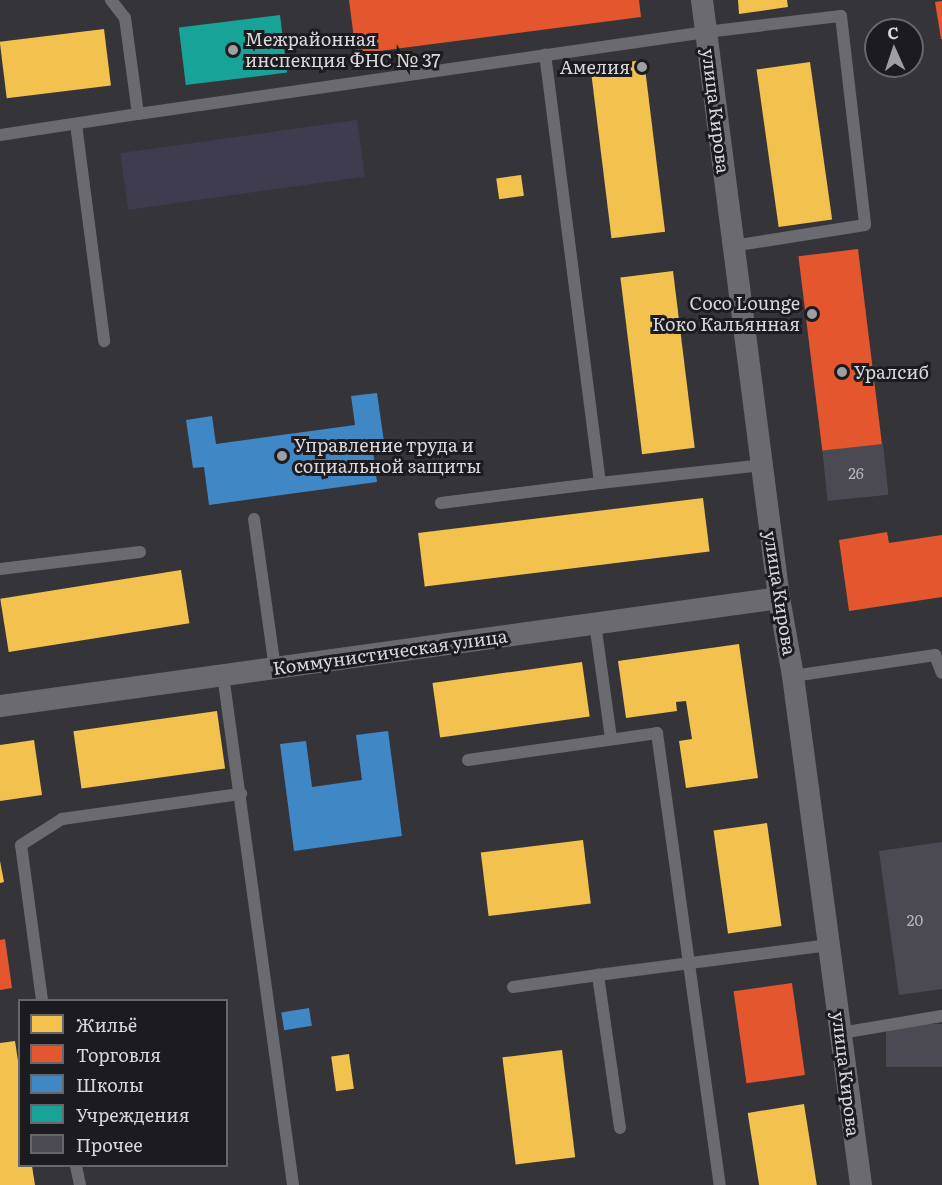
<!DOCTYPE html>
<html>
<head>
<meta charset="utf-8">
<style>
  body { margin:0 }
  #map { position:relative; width:942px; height:1185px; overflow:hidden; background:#353539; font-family:Literata,serif }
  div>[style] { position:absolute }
  .green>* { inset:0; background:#3f3c50; transform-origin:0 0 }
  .homes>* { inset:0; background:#f2c14e; transform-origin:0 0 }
  .shops>* { inset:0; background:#e4572e; transform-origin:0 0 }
  .schools>* { inset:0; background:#3f88c5; transform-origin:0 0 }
  .public>* { inset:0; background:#17a398; transform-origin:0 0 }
  .building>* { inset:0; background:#4b4a53; transform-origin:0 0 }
  .service>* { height:12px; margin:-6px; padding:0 6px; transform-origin:6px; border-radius:6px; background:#6b6a6f }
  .minor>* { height:22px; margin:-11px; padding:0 11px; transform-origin:11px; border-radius:11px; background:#6b6a6f }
  .dots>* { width:16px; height:16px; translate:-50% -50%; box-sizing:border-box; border:3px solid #1c1b1f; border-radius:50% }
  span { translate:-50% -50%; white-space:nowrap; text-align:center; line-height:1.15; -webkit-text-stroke:6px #1c1b1f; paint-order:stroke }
  .number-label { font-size:15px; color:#b5b4ba }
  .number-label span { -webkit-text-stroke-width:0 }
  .poi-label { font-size:18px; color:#d8d7dc }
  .left { translate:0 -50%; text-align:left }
  .right { translate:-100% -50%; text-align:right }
  .street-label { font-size:18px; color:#d8d7dc }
  .legend { position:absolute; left:18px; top:999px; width:210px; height:168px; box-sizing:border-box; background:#1c1b1f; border:2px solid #67666b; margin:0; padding:8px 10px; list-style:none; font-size:18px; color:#d8d7dc }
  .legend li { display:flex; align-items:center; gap:12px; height:30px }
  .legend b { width:30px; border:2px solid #67666b }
  .north { position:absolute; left:864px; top:18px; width:60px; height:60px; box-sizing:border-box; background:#1c1b1f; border:2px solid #67666b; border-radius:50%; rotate:357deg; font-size:16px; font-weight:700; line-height:24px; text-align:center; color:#d8d7dc }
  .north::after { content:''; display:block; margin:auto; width:21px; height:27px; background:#9f9ea3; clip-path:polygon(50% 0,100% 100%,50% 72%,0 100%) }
</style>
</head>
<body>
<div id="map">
  <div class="green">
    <i style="left:357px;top:120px;width:57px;height:239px;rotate:82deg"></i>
  </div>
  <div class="homes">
    <i style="clip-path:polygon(738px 0,787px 0,788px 7px,739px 14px)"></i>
    <i style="left:104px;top:29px;width:57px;height:105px;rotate:83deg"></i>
    <i style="left:644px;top:60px;width:173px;height:54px;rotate:83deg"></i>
    <i style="left:810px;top:62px;width:159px;height:54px;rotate:82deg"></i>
    <i style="left:521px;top:175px;width:21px;height:25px;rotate:82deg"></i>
    <i style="left:673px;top:271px;width:178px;height:53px;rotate:83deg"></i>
    <i style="left:703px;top:498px;width:54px;height:287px;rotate:83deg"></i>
    <i style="left:181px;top:570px;width:54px;height:183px;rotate:81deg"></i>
    <i style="clip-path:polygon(739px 644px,758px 778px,686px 788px,679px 741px,692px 739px,686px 701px,676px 702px,677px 711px,626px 718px,618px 661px)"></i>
    <i style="left:582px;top:662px;width:55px;height:151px;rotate:82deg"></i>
    <i style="left:217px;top:711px;width:58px;height:145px;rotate:82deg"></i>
    <i style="clip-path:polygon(34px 740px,42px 795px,0 801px,0 745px)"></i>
    <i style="left:767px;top:823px;width:104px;height:54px;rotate:82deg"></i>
    <i style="left:583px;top:840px;width:64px;height:103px;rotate:83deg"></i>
    <i style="clip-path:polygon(0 861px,4px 882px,0 883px)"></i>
    <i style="clip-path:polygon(15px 1041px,20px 1074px,20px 1166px,32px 1166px,35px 1185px,0 1185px,0 1043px)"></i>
    <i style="left:562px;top:1050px;width:108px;height:60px;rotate:83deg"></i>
    <i style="left:349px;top:1054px;width:35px;height:18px;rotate:82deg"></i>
    <i style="left:804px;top:1104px;width:82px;height:57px;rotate:81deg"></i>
  </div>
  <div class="shops">
    <i style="clip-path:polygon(349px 0,639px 0,641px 17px,356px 54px)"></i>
    <i style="clip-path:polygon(942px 1px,942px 39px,941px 39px,935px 2px)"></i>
    <i style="left:858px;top:249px;width:197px;height:60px;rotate:83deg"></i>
    <i style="clip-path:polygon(887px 532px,889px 543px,942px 535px,942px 597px,849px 611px,839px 540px)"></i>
    <i style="clip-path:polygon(5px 939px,12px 988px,0 990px,0 940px)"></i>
    <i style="left:792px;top:983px;width:93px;height:59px;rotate:82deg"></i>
  </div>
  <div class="schools">
    <i style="clip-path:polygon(377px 393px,384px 442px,372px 444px,377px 482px,209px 505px,204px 467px,193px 468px,186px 420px,212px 416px,216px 444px,355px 425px,351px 396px)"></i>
    <i style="clip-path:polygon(388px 731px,402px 836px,294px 851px,280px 744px,306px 741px,312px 787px,362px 780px,356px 735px)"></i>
    <i style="left:309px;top:1008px;width:18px;height:28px;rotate:81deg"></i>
  </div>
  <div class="public">
    <i style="left:280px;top:15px;width:58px;height:102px;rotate:83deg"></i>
  </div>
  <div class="building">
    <i style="left:883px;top:444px;width:51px;height:61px;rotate:84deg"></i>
    <i style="clip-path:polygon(942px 842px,942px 989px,899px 995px,879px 851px)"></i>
    <i style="left:942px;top:1024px;width:43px;height:56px;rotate:90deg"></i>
  </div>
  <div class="service">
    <i style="left:138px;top:114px;width:574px;rotate:-8.21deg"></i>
    <i style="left:706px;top:32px;width:136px;rotate:-6.8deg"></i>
    <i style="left:841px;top:16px;width:210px;rotate:83.4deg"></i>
    <i style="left:865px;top:225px;width:135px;rotate:171deg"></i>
    <i style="left:76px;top:124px;width:219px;rotate:82.6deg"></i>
    <i style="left:0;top:135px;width:140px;rotate:-8.7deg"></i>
    <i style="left:138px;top:114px;width:97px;rotate:-97.7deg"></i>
    <i style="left:125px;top:18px;width:23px;rotate:-128deg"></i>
    <i style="left:600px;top:483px;width:163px;rotate:-6.3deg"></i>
    <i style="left:441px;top:503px;width:160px;rotate:-7.2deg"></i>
    <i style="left:600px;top:483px;width:432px;rotate:-97.3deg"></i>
    <i style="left:254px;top:519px;width:150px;rotate:82deg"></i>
    <i style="left:0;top:569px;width:141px;rotate:-6.9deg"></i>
    <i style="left:595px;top:623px;width:117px;rotate:82.1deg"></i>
    <i style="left:223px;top:675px;width:515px;rotate:82.18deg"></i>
    <i style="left:793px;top:676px;width:144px;rotate:-8.4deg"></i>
    <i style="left:935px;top:655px;width:19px;rotate:69deg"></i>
    <i style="left:468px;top:760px;width:191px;rotate:-8.1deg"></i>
    <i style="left:657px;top:733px;width:456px;rotate:82.1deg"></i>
    <i style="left:513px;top:987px;width:86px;rotate:-8deg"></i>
    <i style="left:42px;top:1000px;width:156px;rotate:-97.7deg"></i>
    <i style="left:21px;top:845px;width:49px;rotate:-32.4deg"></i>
    <i style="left:62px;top:819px;width:181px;rotate:-8deg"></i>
    <i style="left:841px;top:1033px;width:102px;rotate:-9.6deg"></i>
    <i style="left:620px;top:1128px;width:155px;rotate:-98.2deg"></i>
    <i style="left:598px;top:975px;width:233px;rotate:-7.4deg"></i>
    <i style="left:76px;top:1166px;width:19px;rotate:78deg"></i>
  </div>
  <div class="minor">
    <i style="left:702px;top:0;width:603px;rotate:82.66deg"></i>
    <i style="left:779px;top:598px;width:79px;rotate:79.8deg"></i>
    <i style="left:793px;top:676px;width:514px;rotate:82.39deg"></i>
    <i style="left:0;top:706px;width:786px;rotate:-7.89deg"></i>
  </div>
  <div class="dots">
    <i style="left:233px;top:50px;background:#9f9ea3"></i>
    <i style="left:642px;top:67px;background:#9f9ea3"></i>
    <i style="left:812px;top:314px;background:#9f9ea3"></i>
    <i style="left:842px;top:372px;background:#9f9ea3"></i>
    <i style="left:282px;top:456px;background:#9f9ea3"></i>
  </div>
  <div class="number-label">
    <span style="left:856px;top:473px">26</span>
    <span style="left:915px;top:920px">20</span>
  </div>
  <div class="poi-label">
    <span class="left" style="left:245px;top:50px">Межрайонная<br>инспекция ФНС № 37</span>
    <span class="right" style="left:630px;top:67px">Амелия</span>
    <span class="right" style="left:800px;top:314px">Coco Lounge<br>Коко Кальянная</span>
    <span class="left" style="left:854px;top:372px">Уралсиб</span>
    <span class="left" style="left:294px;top:456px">Управление труда и<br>социальной защиты</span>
  </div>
  <div class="street-label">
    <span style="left:716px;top:111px;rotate:83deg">улица Кирова</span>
    <span style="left:780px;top:593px;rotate:81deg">улица Кирова</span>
    <span style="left:390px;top:652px;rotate:-8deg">Коммунистическая улица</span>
    <span style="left:846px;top:1074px;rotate:83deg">улица Кирова</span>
  </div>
  <ul class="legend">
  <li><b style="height:16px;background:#f2c14e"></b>Жильё</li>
  <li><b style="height:16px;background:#e4572e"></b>Торговля</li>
  <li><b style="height:16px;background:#3f88c5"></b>Школы</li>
  <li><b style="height:16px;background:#17a398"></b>Учреждения</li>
  <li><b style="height:16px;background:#4b4a53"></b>Прочее</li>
  </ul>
  <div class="north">С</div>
</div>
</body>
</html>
